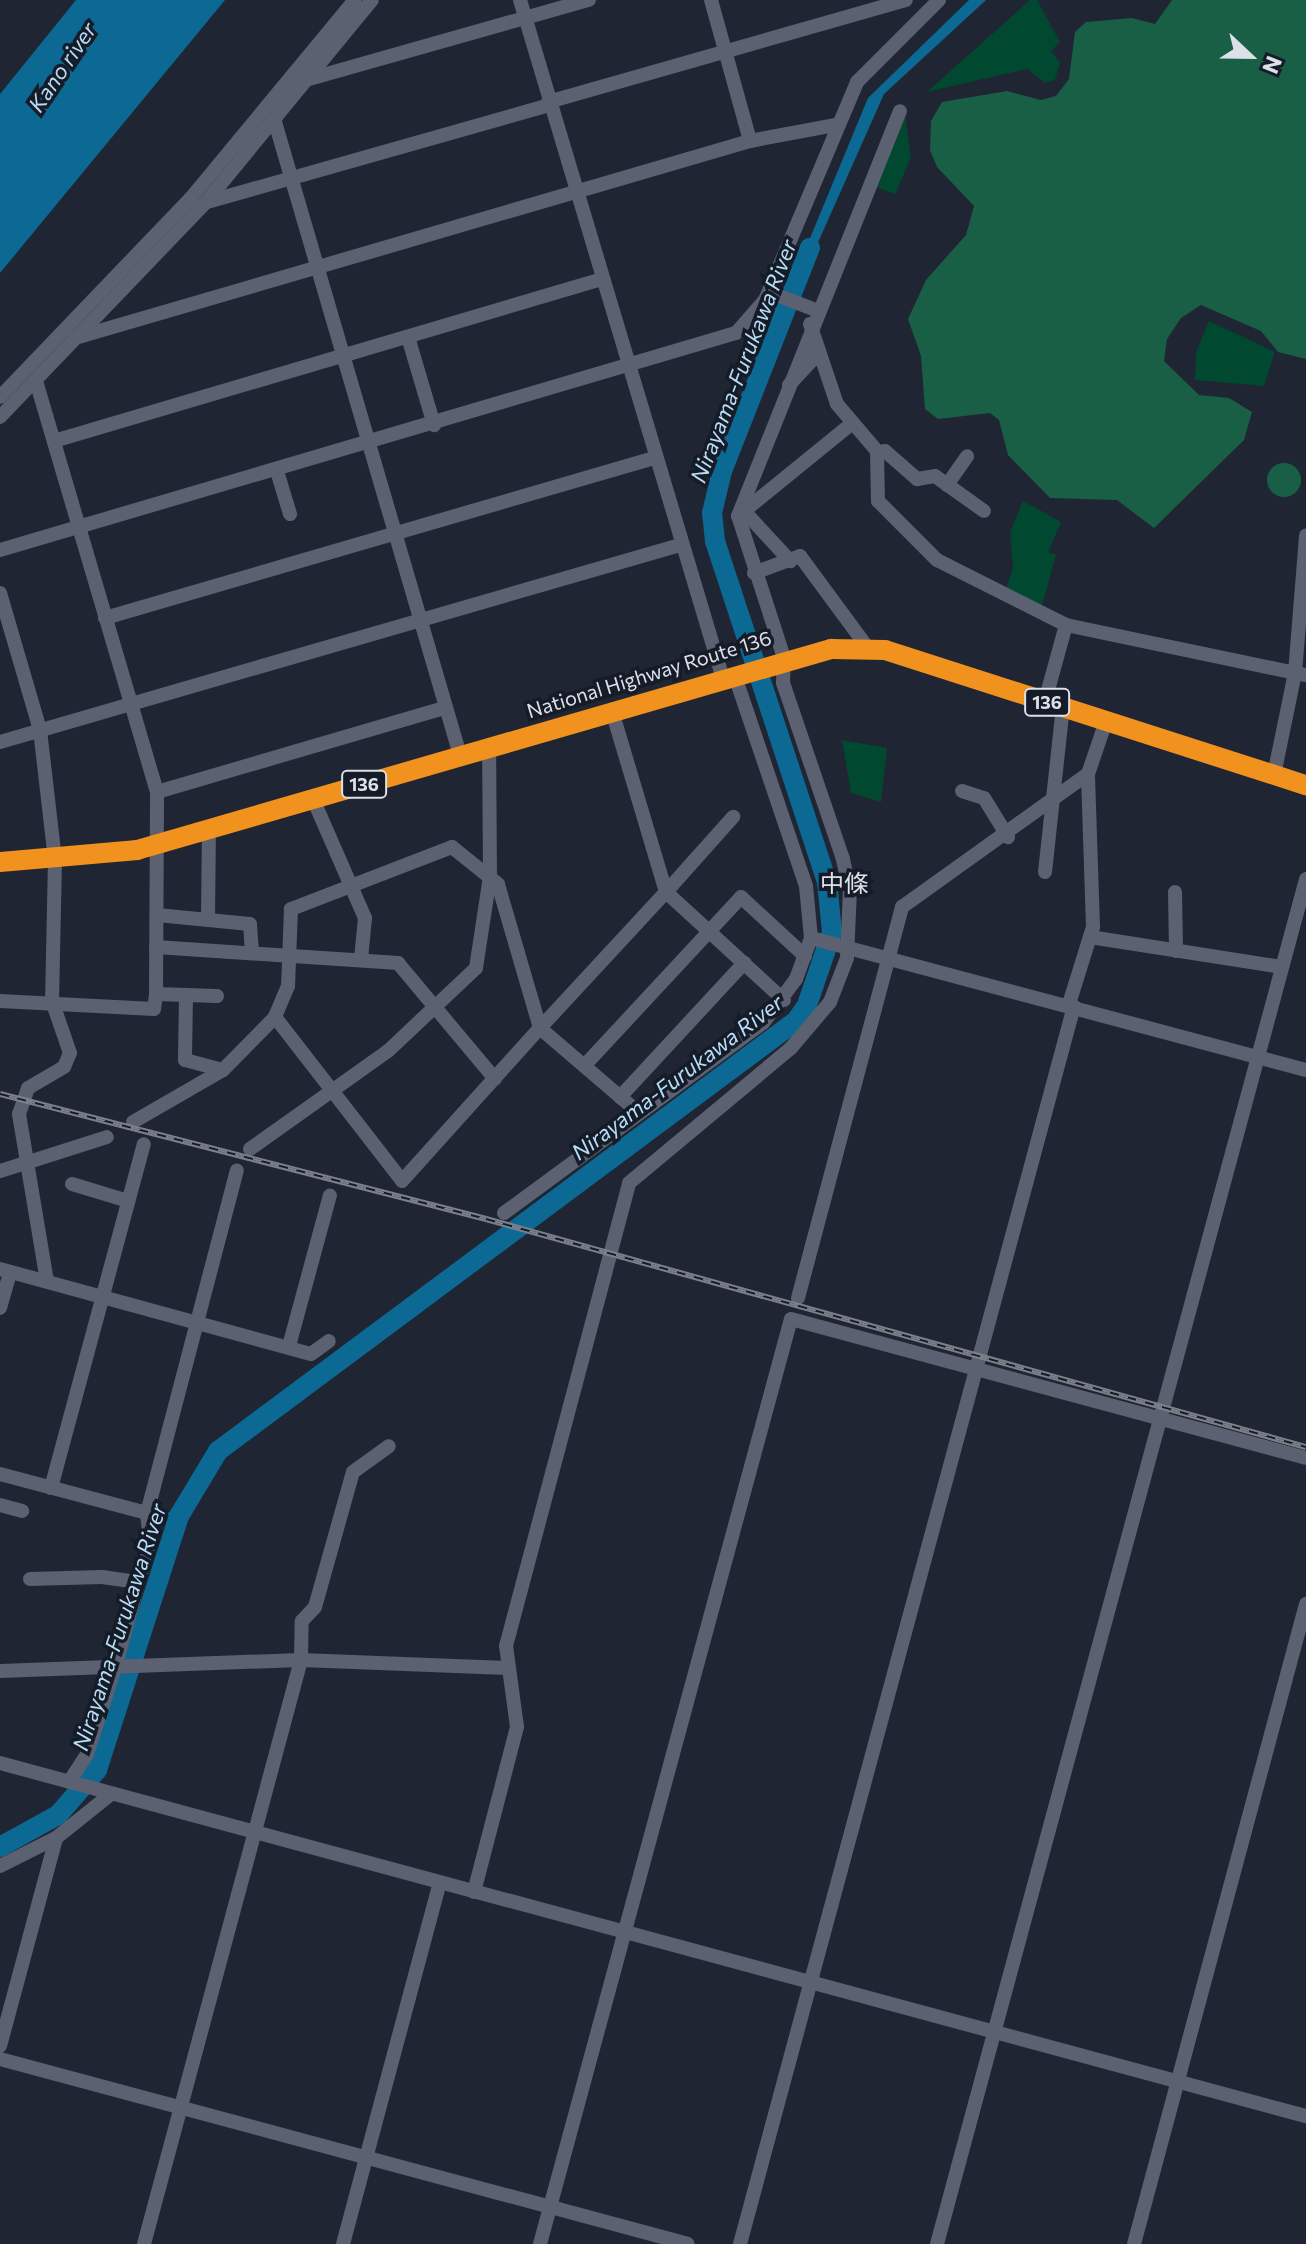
<!DOCTYPE html>
<html>
<head>
<meta charset="utf-8">
<style>
  body { margin:0 }
  #map { position:relative; width:1306px; height:2244px; overflow:hidden; background:#1f2532; font-family:Commissioner,"Noto Sans JP",sans-serif }
  div>[style] { position:absolute }
  .green>* { inset:0; background:#004830 }
  .forest>* { inset:0; background:#195f45 }
  .round { border-radius:50% }
  .water>* { inset:0; background:#0c6993 }
  .stream>* { height:3px; margin:-1.5px; padding:0 1.5px; transform-origin:1.5px; border-radius:1.5px; background:#0c6993 }
  .river>* { height:20px; margin:-10px; padding:0 10px; transform-origin:10px; border-radius:10px; background:#0c6993 }
  .minor>* { height:14px; margin:-7px; padding:0 7px; transform-origin:7px; border-radius:7px; background:#5b6171 }
  .highway>* { height:20px; margin:-10px; padding:0 10px; transform-origin:10px; border-radius:10px; background:#f1921e }
  .rail>* { height:6px; margin-top:-3px; transform-origin:0; background:repeating-linear-gradient(90deg,#161b28 0 9px,#7b808b 0 18px); box-sizing:border-box; border-block:2px solid #7b808b }
  span { translate:-50% -50%; white-space:nowrap; text-align:center; line-height:1.15; -webkit-text-stroke:7px #161b28; paint-order:stroke }
  .shield-label span { padding:2px 6px; background:#161b28; border:2px solid; border-radius:6px; -webkit-text-stroke-width:0 }
  .shield-label { font-size:18px; color:#dce0e9; font-weight:700 }
  .street-label { font-size:20px; color:#dce0e9 }
  .water-label { font-size:22px; color:#b6ddf5; font-style:italic }
  .quarter-label { font-size:24px; color:#dce0e9 }
  .north { position:absolute; left:1210px; top:16px; width:80px; height:80px; -webkit-text-stroke:6px #161b28; paint-order:stroke; rotate:112deg; font-size:22px; font-weight:700; line-height:32px; text-align:center; color:#dce0e9 }
  .north::after { content:''; display:block; margin:auto; width:28px; height:36px; background:#dce0e9; clip-path:polygon(50% 0,100% 100%,50% 72%,0 100%) }
</style>
</head>
<body>
<div id="map">
  <div class="green">
    <i style="clip-path:polygon(1030px 0,1037px 0,1060px 42px,1051px 51px,1060px 62px,1055px 80px,1045px 83px,1027px 69px,927px 92px)"></i>
    <i style="clip-path:polygon(905px 114px,911px 158px,895px 194px,873px 186px)"></i>
    <i style="clip-path:polygon(1209px 321px,1275px 352px,1264px 386px,1195px 380px,1196px 352px)"></i>
    <i style="clip-path:polygon(1023px 501px,1061px 522px,1048px 552px,1056px 555px,1041px 609px,1005px 591px,1013px 568px,1010px 532px)"></i>
    <i style="clip-path:polygon(842px 740px,887px 748px,881px 802px,851px 793px)"></i>
  </div>
  <div class="forest">
    <i style="clip-path:polygon(1172px 0,1306px 0,1306px 359px,1278px 352px,1261px 331px,1201px 305px,1181px 318px,1167px 339px,1164px 361px,1199px 395px,1229px 398px,1252px 412px,1244px 440px,1154px 528px,1117px 500px,1050px 498px,1008px 455px,999px 420px,990px 413px,938px 419px,925px 409px,921px 356px,908px 319px,926px 280px,966px 235px,974px 206px,937px 167px,930px 150px,931px 121px,942px 102px,1007px 91px,1041px 100px,1056px 96px,1069px 79px,1075px 32px,1086px 22px,1132px 18px,1155px 24px)"></i>
    <i class="round" style="left:1267px;top:463px;width:34px;height:34px"></i>
  </div>
  <div class="water">
    <i style="clip-path:polygon(76px 0,225px 0,0 273px,0 94px)"></i>
    <i style="clip-path:polygon(969px 0,986px 0,884px 94px,804px 274px,796px 272px,868px 98px)"></i>
  </div>
  <div class="stream">
    <i style="left:165px;top:1512px;width:15px;rotate:16deg"></i>
  </div>
  <div class="river">
    <i style="left:0;top:1847px;width:66px;rotate:-28.9deg"></i>
    <i style="left:58px;top:1815px;width:60px;rotate:-49.1deg"></i>
    <i style="left:97px;top:1770px;width:267px;rotate:-72.1deg"></i>
    <i style="left:179px;top:1516px;width:76px;rotate:-59deg"></i>
    <i style="left:218px;top:1451px;width:720px;rotate:-36.65deg"></i>
    <i style="left:796px;top:1021px;width:19px;rotate:-55deg"></i>
    <i style="left:807px;top:1005px;width:77px;rotate:-71.1deg"></i>
    <i style="left:832px;top:932px;width:50px;rotate:-95.7deg"></i>
    <i style="left:827px;top:882px;width:359px;rotate:-108.2deg"></i>
    <i style="left:715px;top:541px;width:28px;rotate:-96deg"></i>
    <i style="left:712px;top:513px;width:43px;rotate:-76.6deg"></i>
    <i style="left:722px;top:471px;width:240px;rotate:-68.5deg"></i>
  </div>
  <div class="minor">
    <i style="left:520px;top:0;width:709px;rotate:73.35deg"></i>
    <i style="left:711px;top:0;width:146px;rotate:74.5deg"></i>
    <i style="left:309px;top:79px;width:291px;rotate:-15.8deg"></i>
    <i style="left:548px;top:102px;width:372px;rotate:-15.9deg"></i>
    <i style="left:275px;top:122px;width:659px;rotate:73.71deg"></i>
    <i style="left:207px;top:202px;width:355px;rotate:-15.8deg"></i>
    <i style="left:769px;top:292px;width:50px;rotate:21deg"></i>
    <i style="left:810px;top:324px;width:84px;rotate:71.4deg"></i>
    <i style="left:837px;top:404px;width:62px;rotate:49.6deg"></i>
    <i style="left:877px;top:451px;width:50px;rotate:88.9deg"></i>
    <i style="left:878px;top:501px;width:83px;rotate:45deg"></i>
    <i style="left:937px;top:560px;width:144px;rotate:26.7deg"></i>
    <i style="left:1066px;top:625px;width:245px;rotate:11.8deg"></i>
    <i style="left:408px;top:337px;width:92px;rotate:73.5deg"></i>
    <i style="left:75px;top:338px;width:703px;rotate:-16.27deg"></i>
    <i style="left:750px;top:141px;width:86px;rotate:-10.7deg"></i>
    <i style="left:789px;top:385px;width:41px;rotate:-47deg"></i>
    <i style="left:0;top:397px;width:276px;rotate:-46.2deg"></i>
    <i style="left:191px;top:198px;width:257px;rotate:-50.4deg"></i>
    <i style="left:0;top:417px;width:298px;rotate:-46.2deg"></i>
    <i style="left:206px;top:202px;width:261px;rotate:-50.6deg"></i>
    <i style="left:54px;top:441px;width:571px;rotate:-16.47deg"></i>
    <i style="left:877px;top:453px;width:8px;rotate:-14deg"></i>
    <i style="left:885px;top:451px;width:43px;rotate:41.2deg"></i>
    <i style="left:917px;top:479px;width:18px;rotate:-9deg"></i>
    <i style="left:935px;top:476px;width:60px;rotate:35.5deg"></i>
    <i style="left:277px;top:471px;width:45px;rotate:73.2deg"></i>
    <i style="left:947px;top:485px;width:35px;rotate:-55deg"></i>
    <i style="left:745px;top:512px;width:67px;rotate:47.4deg"></i>
    <i style="left:738px;top:516px;width:144px;rotate:-39.1deg"></i>
    <i style="left:0;top:550px;width:767px;rotate:-16.43deg"></i>
    <i style="left:736px;top:333px;width:44px;rotate:-48.7deg"></i>
    <i style="left:765px;top:300px;width:237px;rotate:-67.1deg"></i>
    <i style="left:857px;top:82px;width:116px;rotate:-45deg"></i>
    <i style="left:754px;top:573px;width:49px;rotate:-20.3deg"></i>
    <i style="left:800px;top:556px;width:113px;rotate:53.6deg"></i>
    <i style="left:0;top:593px;width:143px;rotate:73.7deg"></i>
    <i style="left:40px;top:730px;width:130px;rotate:83.4deg"></i>
    <i style="left:55px;top:859px;width:142px;rotate:91.2deg"></i>
    <i style="left:52px;top:1001px;width:55px;rotate:70.9deg"></i>
    <i style="left:70px;top:1053px;width:15px;rotate:113deg"></i>
    <i style="left:64px;top:1067px;width:42px;rotate:149.7deg"></i>
    <i style="left:28px;top:1088px;width:28px;rotate:109deg"></i>
    <i style="left:19px;top:1114px;width:169px;rotate:80.5deg"></i>
    <i style="left:105px;top:618px;width:572px;rotate:-16.25deg"></i>
    <i style="left:1045px;top:701px;width:79px;rotate:-74.6deg"></i>
    <i style="left:612px;top:711px;width:189px;rotate:73.4deg"></i>
    <i style="left:666px;top:892px;width:160px;rotate:42.5deg"></i>
    <i style="left:0;top:742px;width:708px;rotate:-16.16deg"></i>
    <i style="left:1274px;top:775px;width:104px;rotate:-78.4deg"></i>
    <i style="left:1295px;top:673px;width:138px;rotate:-85.4deg"></i>
    <i style="left:962px;top:791px;width:23px;rotate:18deg"></i>
    <i style="left:984px;top:798px;width:46px;rotate:58.4deg"></i>
    <i style="left:157px;top:792px;width:300px;rotate:-16.3deg"></i>
    <i style="left:313px;top:799px;width:130px;rotate:66.4deg"></i>
    <i style="left:365px;top:918px;width:41px;rotate:95.6deg"></i>
    <i style="left:1045px;top:872px;width:166px;rotate:-83.8deg"></i>
    <i style="left:1175px;top:892px;width:59px;rotate:89deg"></i>
    <i style="left:157px;top:915px;width:93px;rotate:5.5deg"></i>
    <i style="left:250px;top:924px;width:28px;rotate:86deg"></i>
    <i style="left:208px;top:919px;width:90px;rotate:-89.4deg"></i>
    <i style="left:1090px;top:937px;width:193px;rotate:8.9deg"></i>
    <i style="left:811px;top:938px;width:512px;rotate:14.93deg"></i>
    <i style="left:156px;top:947px;width:243px;rotate:3.8deg"></i>
    <i style="left:398px;top:963px;width:151px;rotate:50.1deg"></i>
    <i style="left:156px;top:994px;width:61px;rotate:1.9deg"></i>
    <i style="left:186px;top:995px;width:65px;rotate:90.9deg"></i>
    <i style="left:185px;top:1060px;width:39px;rotate:15deg"></i>
    <i style="left:0;top:1001px;width:154px;rotate:3deg"></i>
    <i style="left:154px;top:1009px;width:15px;rotate:-82deg"></i>
    <i style="left:156px;top:994px;width:202px;rotate:-89.7deg"></i>
    <i style="left:157px;top:792px;width:429px;rotate:-106.4deg"></i>
    <i style="left:1069px;top:1004px;width:81px;rotate:-72.7deg"></i>
    <i style="left:1093px;top:927px;width:153px;rotate:-91.9deg"></i>
    <i style="left:585px;top:1065px;width:229px;rotate:-47.1deg"></i>
    <i style="left:741px;top:897px;width:87px;rotate:42.7deg"></i>
    <i style="left:620px;top:1097px;width:183px;rotate:-47.2deg"></i>
    <i style="left:639px;top:1113px;width:130px;rotate:-139.4deg"></i>
    <i style="left:540px;top:1028px;width:150px;rotate:-106.3deg"></i>
    <i style="left:498px;top:884px;width:59px;rotate:-141.2deg"></i>
    <i style="left:452px;top:847px;width:173px;rotate:158.9deg"></i>
    <i style="left:291px;top:909px;width:77px;rotate:92.2deg"></i>
    <i style="left:288px;top:986px;width:34px;rotate:113deg"></i>
    <i style="left:275px;top:1017px;width:207px;rotate:52.2deg"></i>
    <i style="left:402px;top:1181px;width:206px;rotate:-48deg"></i>
    <i style="left:540px;top:1028px;width:185px;rotate:-47.2deg"></i>
    <i style="left:666px;top:892px;width:101px;rotate:-48.2deg"></i>
    <i style="left:133px;top:1122px;width:104px;rotate:-30deg"></i>
    <i style="left:223px;top:1070px;width:74px;rotate:-45.5deg"></i>
    <i style="left:250px;top:1149px;width:169px;rotate:-35.4deg"></i>
    <i style="left:388px;top:1051px;width:121px;rotate:-43.3deg"></i>
    <i style="left:476px;top:968px;width:93px;rotate:-81.3deg"></i>
    <i style="left:490px;top:876px;width:129px;rotate:-90.4deg"></i>
    <i style="left:0;top:1171px;width:112px;rotate:-17.6deg"></i>
    <i style="left:72px;top:1184px;width:59px;rotate:16.9deg"></i>
    <i style="left:504px;top:1213px;width:321px;rotate:-36.3deg"></i>
    <i style="left:763px;top:1023px;width:55px;rotate:-53.1deg"></i>
    <i style="left:796px;top:979px;width:44px;rotate:-69.9deg"></i>
    <i style="left:811px;top:938px;width:52px;rotate:-95.5deg"></i>
    <i style="left:806px;top:886px;width:222px;rotate:-108.7deg"></i>
    <i style="left:0;top:1269px;width:322px;rotate:15.3deg"></i>
    <i style="left:311px;top:1354px;width:22px;rotate:-36deg"></i>
    <i style="left:798px;top:1298px;width:405px;rotate:-75.1deg"></i>
    <i style="left:902px;top:907px;width:229px;rotate:-35.6deg"></i>
    <i style="left:1088px;top:774px;width:56px;rotate:-71.2deg"></i>
    <i style="left:0;top:1308px;width:37px;rotate:-74deg"></i>
    <i style="left:289px;top:1346px;width:156px;rotate:-74.8deg"></i>
    <i style="left:0;top:1474px;width:152px;rotate:14.9deg"></i>
    <i style="left:51px;top:1488px;width:356px;rotate:-74.9deg"></i>
    <i style="left:0;top:1505px;width:23px;rotate:15deg"></i>
    <i style="left:30px;top:1579px;width:72px;rotate:-1.6deg"></i>
    <i style="left:102px;top:1577px;width:35px;rotate:8deg"></i>
    <i style="left:0;top:1671px;width:301px;rotate:-2.1deg"></i>
    <i style="left:301px;top:1660px;width:206px;rotate:2.2deg"></i>
    <i style="left:0;top:1763px;width:1353px;rotate:15.13deg"></i>
    <i style="left:69px;top:1782px;width:33px;rotate:-57deg"></i>
    <i style="left:87px;top:1754px;width:94px;rotate:-72deg"></i>
    <i style="left:116px;top:1665px;width:131px;rotate:-74.9deg"></i>
    <i style="left:150px;top:1539px;width:26px;rotate:-97deg"></i>
    <i style="left:147px;top:1513px;width:354px;rotate:-75.3deg"></i>
    <i style="left:0;top:1866px;width:63px;rotate:-26.6deg"></i>
    <i style="left:474px;top:1892px;width:171px;rotate:-75.4deg"></i>
    <i style="left:517px;top:1727px;width:82px;rotate:-97.7deg"></i>
    <i style="left:506px;top:1646px;width:479px;rotate:-75.1deg"></i>
    <i style="left:629px;top:1183px;width:211px;rotate:-39.8deg"></i>
    <i style="left:791px;top:1048px;width:60px;rotate:-49.7deg"></i>
    <i style="left:830px;top:1002px;width:47px;rotate:-68.9deg"></i>
    <i style="left:847px;top:958px;width:68px;rotate:-87.5deg"></i>
    <i style="left:850px;top:890px;width:32px;rotate:-103deg"></i>
    <i style="left:843px;top:859px;width:186px;rotate:-108.8deg"></i>
    <i style="left:783px;top:683px;width:25px;rotate:-88deg"></i>
    <i style="left:784px;top:658px;width:149px;rotate:-107.9deg"></i>
    <i style="left:738px;top:516px;width:436px;rotate:-68.2deg"></i>
    <i style="left:0;top:2046px;width:215px;rotate:-74.9deg"></i>
    <i style="left:56px;top:1838px;width:70px;rotate:-38.7deg"></i>
    <i style="left:0;top:2059px;width:712px;rotate:15.05deg"></i>
    <i style="left:144px;top:2244px;width:605px;rotate:-74.95deg"></i>
    <i style="left:301px;top:1660px;width:39px;rotate:-89deg"></i>
    <i style="left:302px;top:1621px;width:19px;rotate:-47deg"></i>
    <i style="left:315px;top:1607px;width:140px;rotate:-74.3deg"></i>
    <i style="left:353px;top:1472px;width:44px;rotate:-35.8deg"></i>
    <i style="left:343px;top:2244px;width:374px;rotate:-75deg"></i>
    <i style="left:540px;top:2244px;width:958px;rotate:-74.82deg"></i>
    <i style="left:791px;top:1319px;width:533px;rotate:15.1deg"></i>
    <i style="left:740px;top:2244px;width:1282px;rotate:-74.9deg"></i>
    <i style="left:937px;top:2244px;width:1414px;rotate:-74.87deg"></i>
    <i style="left:1134px;top:2244px;width:663px;rotate:-74.96deg"></i>
  </div>
  <div class="highway">
    <i style="left:0;top:862px;width:138px;rotate:-5deg"></i>
    <i style="left:137px;top:850px;width:723px;rotate:-16.15deg"></i>
    <i style="left:831px;top:649px;width:54px;rotate:1.1deg"></i>
    <i style="left:885px;top:650px;width:442px;rotate:17.8deg"></i>
  </div>
  <div class="rail">
    <i style="left:0;top:1094px;width:502px;rotate:14.42deg"></i>
    <i style="left:486px;top:1219px;width:851px;rotate:15.54deg"></i>
  </div>
  <div class="shield-label">
    <span style="left:1047px;top:702px">136</span>
    <span style="left:364px;top:784px">136</span>
  </div>
  <div class="street-label">
    <span style="left:649px;top:674px;rotate:-17deg">National Highway Route 136</span>
  </div>
  <div class="water-label">
    <span style="left:62px;top:67px;rotate:-56deg">Kano river</span>
    <span style="left:743px;top:361px;rotate:-69deg">Nirayama-Furukawa River</span>
    <span style="left:677px;top:1077px;rotate:-37deg">Nirayama-Furukawa River</span>
    <span style="left:119px;top:1627px;rotate:-72deg">Nirayama-Furukawa River</span>
  </div>
  <div class="quarter-label">
    <span style="left:844px;top:883px">中條</span>
  </div>
  <div class="north">N</div>
</div>
</body>
</html>
